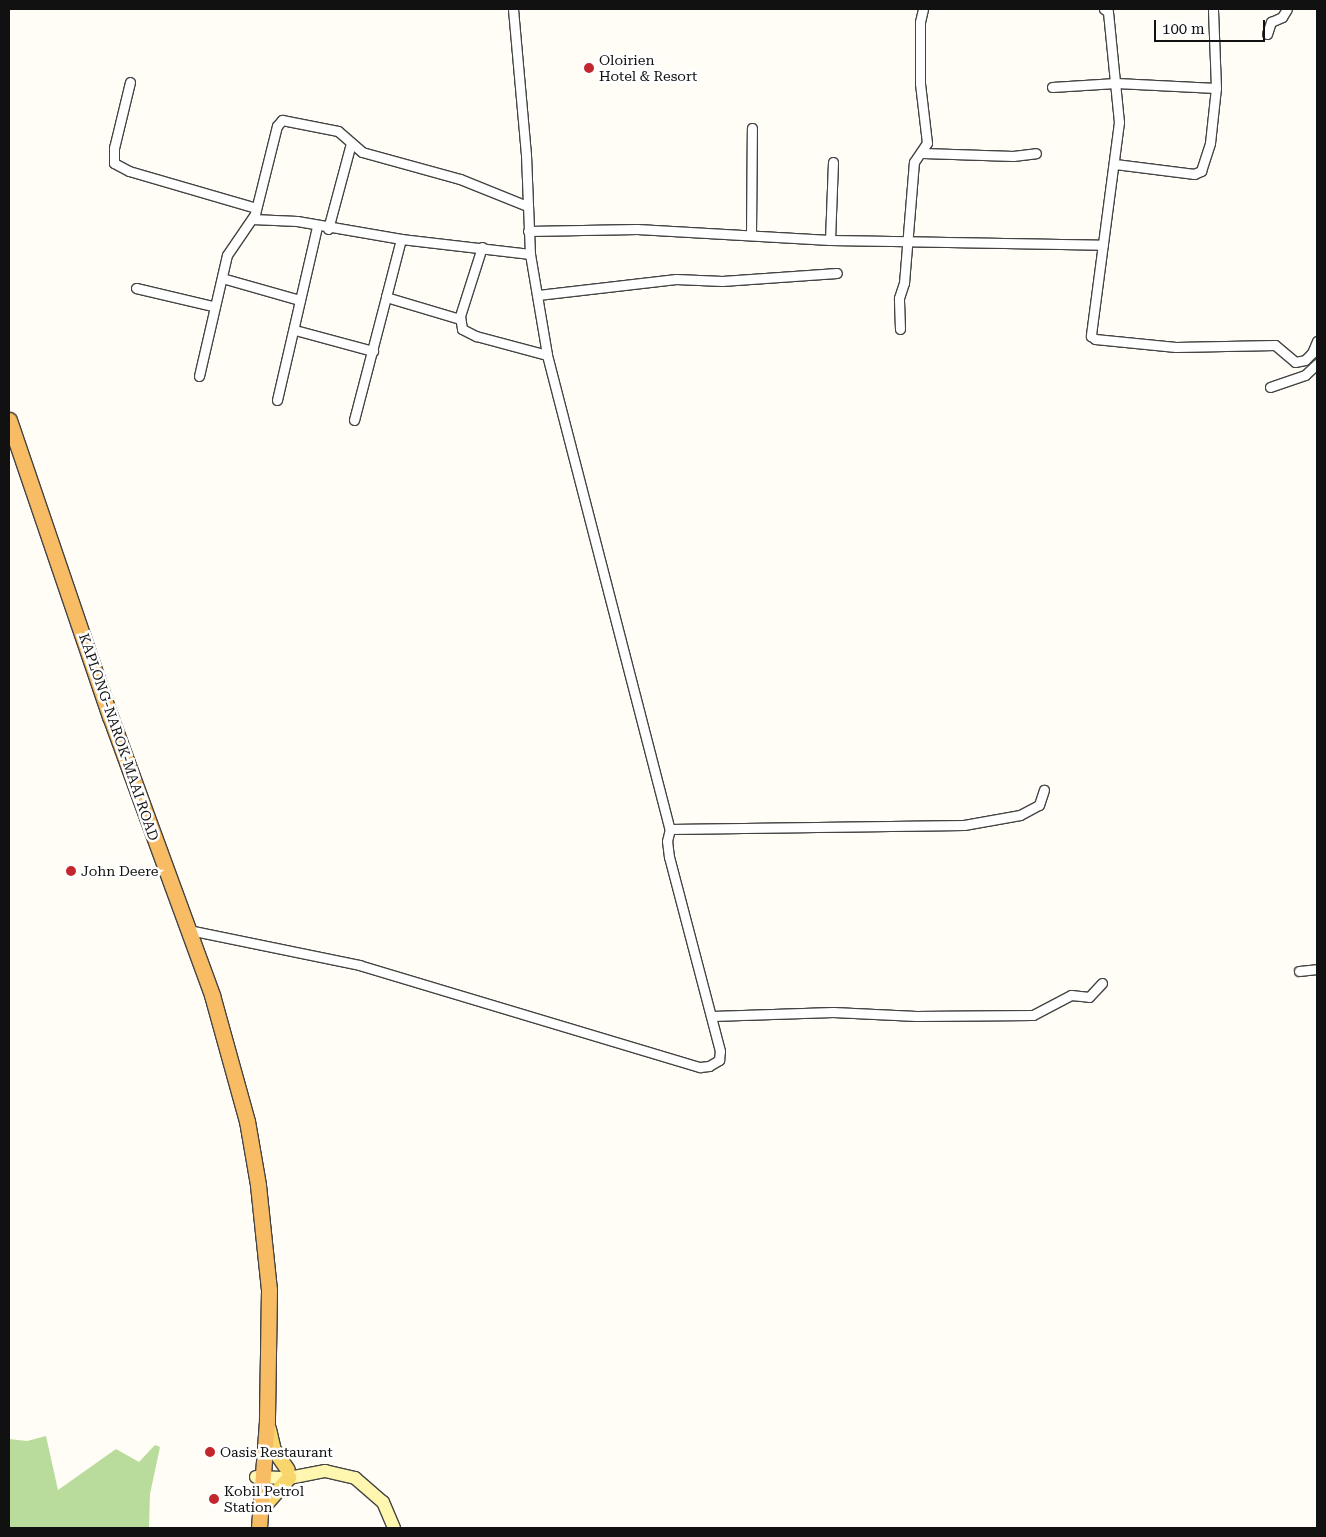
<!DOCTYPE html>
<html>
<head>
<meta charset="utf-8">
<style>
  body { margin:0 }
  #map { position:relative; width:1326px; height:1537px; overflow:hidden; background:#fffdf5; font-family:"Roboto Serif",serif }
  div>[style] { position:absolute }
  .forest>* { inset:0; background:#b9dc9c }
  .roads { filter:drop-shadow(1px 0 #444) drop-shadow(-1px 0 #444) drop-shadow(0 1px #444) drop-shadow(0 -1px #444) }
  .minor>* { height:9px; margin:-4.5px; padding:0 4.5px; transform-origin:4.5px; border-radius:4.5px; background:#fff }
  .secondary>* { height:12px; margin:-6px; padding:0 6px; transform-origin:6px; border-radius:6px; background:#fff6b0 }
  .primary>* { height:14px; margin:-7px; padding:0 7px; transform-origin:7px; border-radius:7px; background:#f9d66b }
  .trunk>* { height:15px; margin:-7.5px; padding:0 7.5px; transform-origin:7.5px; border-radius:7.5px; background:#f7bc64 }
  .dots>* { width:14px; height:14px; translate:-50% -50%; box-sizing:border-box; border:2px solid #fff; border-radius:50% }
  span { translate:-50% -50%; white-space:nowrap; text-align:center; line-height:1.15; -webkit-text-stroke:5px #fff; paint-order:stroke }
  .poi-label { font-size:14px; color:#111 }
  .left { translate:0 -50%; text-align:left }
  .street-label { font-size:14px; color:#111 }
  .frame { position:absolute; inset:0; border:10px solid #111; pointer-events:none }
  .scale { position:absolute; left:1154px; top:20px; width:111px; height:22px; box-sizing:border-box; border:2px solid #111; border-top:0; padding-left:6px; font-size:15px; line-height:18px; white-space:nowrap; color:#111; -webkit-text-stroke:4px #fff; paint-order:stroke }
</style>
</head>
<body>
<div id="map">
  <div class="forest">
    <i style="clip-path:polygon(46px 1436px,58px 1490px,116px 1449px,139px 1462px,155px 1445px,160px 1447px,150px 1494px,149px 1528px,9px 1528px,9px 1439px,27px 1441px)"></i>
  </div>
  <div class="roads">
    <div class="minor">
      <i style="left:513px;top:9px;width:147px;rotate:84.9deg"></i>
      <i style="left:526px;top:155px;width:99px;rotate:87.7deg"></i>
      <i style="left:530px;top:254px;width:102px;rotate:80.4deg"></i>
      <i style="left:547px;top:355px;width:490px;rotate:75.5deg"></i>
      <i style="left:1104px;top:9px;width:5px;rotate:37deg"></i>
      <i style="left:1108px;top:12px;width:111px;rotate:84.3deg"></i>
      <i style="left:1119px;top:122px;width:216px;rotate:97.5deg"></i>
      <i style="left:1091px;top:336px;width:5px;rotate:37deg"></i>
      <i style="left:1095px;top:339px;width:81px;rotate:5.6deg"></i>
      <i style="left:1176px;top:347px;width:99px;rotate:-1.2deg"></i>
      <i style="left:1275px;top:345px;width:26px;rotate:40deg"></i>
      <i style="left:1295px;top:362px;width:10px;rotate:-11deg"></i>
      <i style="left:1305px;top:360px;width:10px;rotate:-45deg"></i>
      <i style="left:1312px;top:353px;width:13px;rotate:-67deg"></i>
      <i style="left:1267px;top:34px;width:13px;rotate:-72deg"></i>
      <i style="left:1271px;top:22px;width:12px;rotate:-24deg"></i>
      <i style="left:1282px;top:17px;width:9px;rotate:-58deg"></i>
      <i style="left:130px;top:82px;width:68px;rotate:103.6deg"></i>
      <i style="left:114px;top:148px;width:15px;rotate:90deg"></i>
      <i style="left:114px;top:163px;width:17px;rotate:28deg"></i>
      <i style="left:129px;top:171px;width:132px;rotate:16.2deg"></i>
      <i style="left:1052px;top:87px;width:64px;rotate:-3.6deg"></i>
      <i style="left:1116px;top:83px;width:100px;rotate:2.9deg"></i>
      <i style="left:923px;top:153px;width:90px;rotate:1.9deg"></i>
      <i style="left:1013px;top:156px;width:23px;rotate:-7deg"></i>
      <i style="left:1115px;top:164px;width:80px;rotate:7.2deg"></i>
      <i style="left:1194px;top:174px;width:8px;rotate:-23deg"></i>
      <i style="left:1201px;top:171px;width:29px;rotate:-72deg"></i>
      <i style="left:1210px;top:143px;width:55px;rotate:-83.8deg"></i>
      <i style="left:1216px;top:88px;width:79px;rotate:-92.2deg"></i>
      <i style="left:252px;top:219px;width:45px;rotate:2.5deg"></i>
      <i style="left:297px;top:221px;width:106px;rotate:9.8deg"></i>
      <i style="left:401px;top:239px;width:130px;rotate:6.6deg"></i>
      <i style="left:328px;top:229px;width:89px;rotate:-75deg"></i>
      <i style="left:528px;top:231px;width:109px;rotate:-1.1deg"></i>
      <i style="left:637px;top:229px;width:193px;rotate:3.3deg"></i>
      <i style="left:830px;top:240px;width:273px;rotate:1deg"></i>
      <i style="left:751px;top:234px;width:106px;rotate:-89.5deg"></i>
      <i style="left:830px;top:240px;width:78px;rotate:-87.8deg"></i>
      <i style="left:482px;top:247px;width:72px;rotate:107.7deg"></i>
      <i style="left:460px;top:316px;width:13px;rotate:81deg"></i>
      <i style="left:462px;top:329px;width:16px;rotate:27deg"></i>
      <i style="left:476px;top:336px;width:73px;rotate:15deg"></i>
      <i style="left:222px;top:278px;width:81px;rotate:15.8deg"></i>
      <i style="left:136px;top:288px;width:79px;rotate:13.2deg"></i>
      <i style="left:538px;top:295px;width:139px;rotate:-6.6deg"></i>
      <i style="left:676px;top:279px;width:46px;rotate:2.5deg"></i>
      <i style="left:722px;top:281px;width:115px;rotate:-4deg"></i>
      <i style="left:386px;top:297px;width:60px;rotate:-75.5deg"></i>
      <i style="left:900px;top:329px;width:31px;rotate:-92deg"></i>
      <i style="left:899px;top:298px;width:16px;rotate:-72deg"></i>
      <i style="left:904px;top:283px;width:121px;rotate:-85.3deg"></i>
      <i style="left:914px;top:162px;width:23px;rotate:-56deg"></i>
      <i style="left:927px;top:143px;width:60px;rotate:-96.7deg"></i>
      <i style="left:920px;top:83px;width:61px;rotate:-90deg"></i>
      <i style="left:920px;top:22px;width:13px;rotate:-77deg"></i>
      <i style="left:295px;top:330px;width:81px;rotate:15.1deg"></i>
      <i style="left:199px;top:376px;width:124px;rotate:-77deg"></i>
      <i style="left:227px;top:255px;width:50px;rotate:-55.7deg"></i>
      <i style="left:255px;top:214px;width:91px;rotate:-76deg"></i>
      <i style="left:277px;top:126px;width:8px;rotate:-50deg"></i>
      <i style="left:282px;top:120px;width:57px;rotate:11.1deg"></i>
      <i style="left:338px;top:131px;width:32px;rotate:41deg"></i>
      <i style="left:362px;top:152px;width:102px;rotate:15.4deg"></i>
      <i style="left:460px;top:179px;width:72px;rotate:21.9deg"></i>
      <i style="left:1270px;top:387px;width:37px;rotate:-19deg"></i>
      <i style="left:1305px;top:375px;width:16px;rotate:-43deg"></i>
      <i style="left:277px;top:400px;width:178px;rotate:-77deg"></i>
      <i style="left:354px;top:420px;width:127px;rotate:-75.4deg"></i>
      <i style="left:386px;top:297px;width:77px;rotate:16.6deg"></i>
      <i style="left:189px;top:930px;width:174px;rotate:11.6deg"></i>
      <i style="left:359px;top:965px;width:356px;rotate:16.7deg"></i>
      <i style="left:700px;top:1067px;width:9px;rotate:-6deg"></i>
      <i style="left:709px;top:1066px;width:12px;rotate:-31deg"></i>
      <i style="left:719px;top:1060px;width:9px;rotate:-84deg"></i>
      <i style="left:720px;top:1051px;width:201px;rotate:-104.7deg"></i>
      <i style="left:669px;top:857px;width:16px;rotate:-97deg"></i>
      <i style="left:667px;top:841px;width:12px;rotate:-76deg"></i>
      <i style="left:670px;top:829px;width:294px;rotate:-0.8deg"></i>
      <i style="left:964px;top:825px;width:57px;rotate:-10.1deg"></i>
      <i style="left:1020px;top:815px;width:21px;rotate:-28deg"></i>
      <i style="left:1039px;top:805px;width:16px;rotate:-72deg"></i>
      <i style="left:1299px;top:971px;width:18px;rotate:-6deg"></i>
      <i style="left:712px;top:1016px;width:121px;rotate:-1.9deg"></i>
      <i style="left:833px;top:1012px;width:83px;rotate:2.8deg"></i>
      <i style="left:916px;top:1016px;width:117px;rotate:-0.5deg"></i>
      <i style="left:1033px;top:1015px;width:43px;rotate:-27.8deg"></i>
      <i style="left:1071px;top:995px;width:18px;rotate:6deg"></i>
      <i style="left:1089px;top:997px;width:19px;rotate:-47deg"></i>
    </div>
    <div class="secondary">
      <i style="left:256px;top:1477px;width:33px;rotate:2deg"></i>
      <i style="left:289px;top:1478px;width:37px;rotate:-11deg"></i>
      <i style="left:325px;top:1471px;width:31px;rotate:13deg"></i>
      <i style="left:355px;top:1478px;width:37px;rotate:41deg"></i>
      <i style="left:383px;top:1502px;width:28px;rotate:67deg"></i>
    </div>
    <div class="primary">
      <i style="left:269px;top:1429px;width:22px;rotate:77deg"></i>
      <i style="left:274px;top:1450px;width:24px;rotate:55deg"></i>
      <i style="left:261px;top:1510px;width:43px;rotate:-48.8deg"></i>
    </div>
    <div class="trunk">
      <i style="left:9px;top:420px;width:313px;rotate:71.2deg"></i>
      <i style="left:110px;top:716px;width:297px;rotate:69.9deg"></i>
      <i style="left:212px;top:995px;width:131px;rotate:74.5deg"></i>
      <i style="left:247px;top:1121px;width:65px;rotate:80.2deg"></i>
      <i style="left:258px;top:1185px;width:106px;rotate:84deg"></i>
      <i style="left:269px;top:1290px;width:131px;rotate:90.9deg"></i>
      <i style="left:267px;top:1421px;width:107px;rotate:94.3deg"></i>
    </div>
  </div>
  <div class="dots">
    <i style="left:589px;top:68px;background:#c4262e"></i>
    <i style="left:71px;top:871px;background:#c4262e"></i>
    <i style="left:210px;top:1452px;background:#c4262e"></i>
    <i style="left:214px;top:1499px;background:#c4262e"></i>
  </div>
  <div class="poi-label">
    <span class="left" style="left:599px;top:68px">Oloirien<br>Hotel &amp; Resort</span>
    <span class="left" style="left:81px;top:871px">John Deere</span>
    <span class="left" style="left:220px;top:1452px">Oasis Restaurant</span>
    <span class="left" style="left:224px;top:1499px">Kobil Petrol<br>Station</span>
  </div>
  <div class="street-label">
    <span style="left:119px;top:737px;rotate:71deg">KAPLONG-NAROK-MAAI ROAD</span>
  </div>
  <div class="frame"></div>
  <div class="scale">100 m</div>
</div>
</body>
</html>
